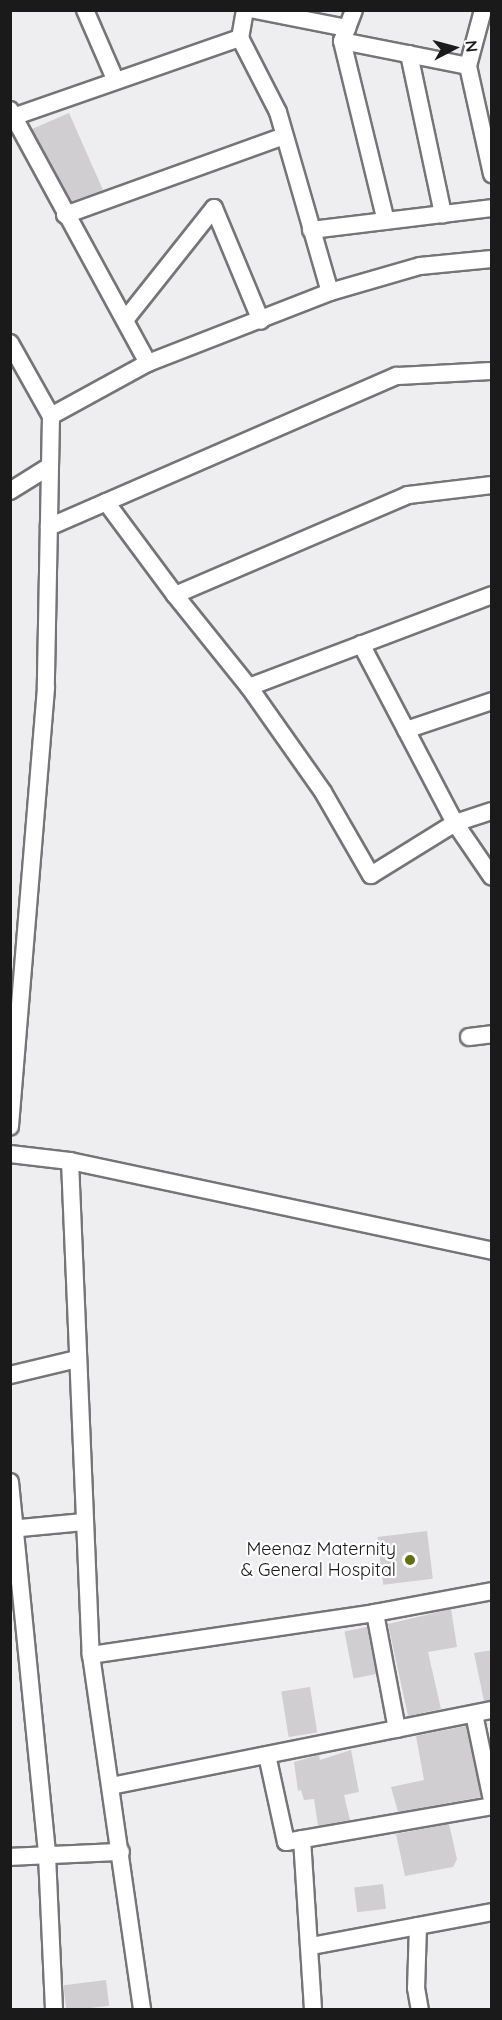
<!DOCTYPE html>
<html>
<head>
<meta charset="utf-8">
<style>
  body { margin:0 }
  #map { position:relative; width:502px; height:2020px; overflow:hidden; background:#eeedf0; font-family:Quicksand,sans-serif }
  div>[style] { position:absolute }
  .building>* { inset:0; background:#d0ced1; transform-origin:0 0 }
  .roads { filter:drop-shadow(2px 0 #757578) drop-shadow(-2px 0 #757578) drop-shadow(0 2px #757578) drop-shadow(0 -2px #757578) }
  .minor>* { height:16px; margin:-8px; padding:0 8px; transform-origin:8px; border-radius:8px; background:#fff }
  .dots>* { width:16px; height:16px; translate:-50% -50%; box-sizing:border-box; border:3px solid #fff; border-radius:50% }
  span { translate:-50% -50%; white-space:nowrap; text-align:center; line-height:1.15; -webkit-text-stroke:4.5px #fff; paint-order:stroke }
  .poi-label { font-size:18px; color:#1a1a1b }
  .right { translate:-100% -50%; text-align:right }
  .frame { position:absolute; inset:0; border:12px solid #1a1a1b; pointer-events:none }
  .north { position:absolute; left:424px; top:18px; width:60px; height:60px; -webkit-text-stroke:4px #fff; paint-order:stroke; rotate:84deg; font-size:16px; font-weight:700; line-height:24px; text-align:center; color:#1a1a1b }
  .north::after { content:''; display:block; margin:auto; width:21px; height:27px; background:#1a1a1b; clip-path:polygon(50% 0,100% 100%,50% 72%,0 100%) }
</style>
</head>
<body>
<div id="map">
  <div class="building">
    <i style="clip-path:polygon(69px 113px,103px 190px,72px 201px,32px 129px)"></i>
    <i style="left:427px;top:1531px;width:48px;height:50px;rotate:83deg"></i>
    <i style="clip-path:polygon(451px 1609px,457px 1647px,428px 1652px,441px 1709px,408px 1716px,388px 1624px)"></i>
    <i style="left:367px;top:1627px;width:48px;height:23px;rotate:79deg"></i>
    <i style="clip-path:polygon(492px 1650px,492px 1700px,484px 1701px,474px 1653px)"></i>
    <i style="left:310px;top:1687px;width:46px;height:29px;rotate:81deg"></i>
    <i style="clip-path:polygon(466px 1726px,481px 1797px,398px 1812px,391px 1787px,424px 1780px,416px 1736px)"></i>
    <i style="clip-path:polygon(351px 1750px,359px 1792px,344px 1795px,350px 1820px,318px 1826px,314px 1799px,304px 1800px,301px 1790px,298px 1791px,294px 1762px,319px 1755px,320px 1760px)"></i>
    <i style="clip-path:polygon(449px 1824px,457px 1859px,453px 1867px,405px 1876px,396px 1834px)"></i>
    <i style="left:383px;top:1884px;width:25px;height:29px;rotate:83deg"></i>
    <i style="left:106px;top:1980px;width:26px;height:43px;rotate:83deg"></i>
  </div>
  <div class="roads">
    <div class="minor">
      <i style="left:85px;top:10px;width:75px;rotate:66.5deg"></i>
      <i style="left:245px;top:10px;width:28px;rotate:100deg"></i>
      <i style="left:240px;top:38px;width:83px;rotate:62.8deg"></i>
      <i style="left:278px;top:112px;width:187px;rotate:73.9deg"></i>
      <i style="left:255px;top:10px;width:94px;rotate:11.1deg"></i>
      <i style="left:354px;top:10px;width:33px;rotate:111deg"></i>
      <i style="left:342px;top:41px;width:128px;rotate:11.2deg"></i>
      <i style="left:483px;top:10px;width:58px;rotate:105deg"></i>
      <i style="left:468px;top:66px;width:111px;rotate:77.5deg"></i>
      <i style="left:342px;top:41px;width:185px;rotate:76.3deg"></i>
      <i style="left:409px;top:54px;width:164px;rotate:78deg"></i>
      <i style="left:10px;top:110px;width:288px;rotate:61.4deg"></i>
      <i style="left:10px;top:118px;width:244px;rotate:-19.2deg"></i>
      <i style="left:65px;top:215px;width:233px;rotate:-19.8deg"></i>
      <i style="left:311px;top:230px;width:182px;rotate:-6.9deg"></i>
      <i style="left:125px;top:320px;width:143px;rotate:-51.5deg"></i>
      <i style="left:214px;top:208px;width:122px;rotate:67.4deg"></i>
      <i style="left:10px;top:343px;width:84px;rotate:60.7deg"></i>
      <i style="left:51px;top:416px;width:272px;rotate:91.1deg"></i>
      <i style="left:46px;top:688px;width:440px;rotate:94.7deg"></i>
      <i style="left:51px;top:416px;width:111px;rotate:-28.7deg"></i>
      <i style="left:148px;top:363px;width:195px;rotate:-21.3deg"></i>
      <i style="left:330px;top:292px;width:94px;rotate:-16.1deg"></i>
      <i style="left:420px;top:266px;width:72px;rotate:-5.6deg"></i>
      <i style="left:10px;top:491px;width:47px;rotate:-32deg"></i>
      <i style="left:106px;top:502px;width:116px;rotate:53.4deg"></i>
      <i style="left:175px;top:595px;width:254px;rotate:-23.2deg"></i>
      <i style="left:408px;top:495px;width:85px;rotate:-6.8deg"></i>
      <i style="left:49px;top:527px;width:379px;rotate:-23.5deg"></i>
      <i style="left:397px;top:376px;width:95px;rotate:-3deg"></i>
      <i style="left:175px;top:595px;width:118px;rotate:51.2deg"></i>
      <i style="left:249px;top:687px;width:128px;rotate:54.8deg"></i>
      <i style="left:323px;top:792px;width:96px;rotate:60deg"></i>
      <i style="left:371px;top:875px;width:99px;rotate:-31.8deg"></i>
      <i style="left:455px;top:823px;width:65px;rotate:55.6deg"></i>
      <i style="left:361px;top:644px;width:202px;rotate:62.3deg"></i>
      <i style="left:455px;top:823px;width:39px;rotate:-18deg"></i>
      <i style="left:249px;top:687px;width:260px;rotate:-20.7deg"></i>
      <i style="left:406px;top:730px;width:91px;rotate:-18.6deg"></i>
      <i style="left:469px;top:1037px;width:23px;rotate:-7deg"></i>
      <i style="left:10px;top:1154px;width:60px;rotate:6.7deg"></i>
      <i style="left:70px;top:1161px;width:431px;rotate:12deg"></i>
      <i style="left:70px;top:1161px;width:494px;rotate:87.6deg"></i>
      <i style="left:91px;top:1655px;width:359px;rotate:81.8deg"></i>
      <i style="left:10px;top:1375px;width:69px;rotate:-13.4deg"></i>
      <i style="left:10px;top:1482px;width:375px;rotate:84.3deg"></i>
      <i style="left:47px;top:1855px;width:155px;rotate:87.4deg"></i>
      <i style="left:10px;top:1529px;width:74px;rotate:-5.4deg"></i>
      <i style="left:375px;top:1613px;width:118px;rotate:79.3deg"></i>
      <i style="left:91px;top:1655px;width:287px;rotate:-8.4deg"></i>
      <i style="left:375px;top:1613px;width:119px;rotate:-10.6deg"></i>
      <i style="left:474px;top:1714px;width:88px;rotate:78.2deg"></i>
      <i style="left:267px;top:1755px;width:89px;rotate:77.7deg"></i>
      <i style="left:286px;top:1842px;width:209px;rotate:-9.9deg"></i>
      <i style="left:111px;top:1786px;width:389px;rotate:-11.3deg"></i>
      <i style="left:302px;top:1839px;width:171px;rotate:86.3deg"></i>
      <i style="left:10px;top:1857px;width:111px;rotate:-2.6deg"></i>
      <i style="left:418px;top:1926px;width:62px;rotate:91.8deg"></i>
      <i style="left:416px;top:1988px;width:22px;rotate:80deg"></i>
      <i style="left:312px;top:1946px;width:183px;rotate:-10.7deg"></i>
    </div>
  </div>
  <div class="dots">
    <i style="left:410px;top:1560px;background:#646e15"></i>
  </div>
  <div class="poi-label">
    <span class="right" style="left:396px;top:1560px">Meenaz Maternity<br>&amp; General Hospital</span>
  </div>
  <div class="frame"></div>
  <div class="north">N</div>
</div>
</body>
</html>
